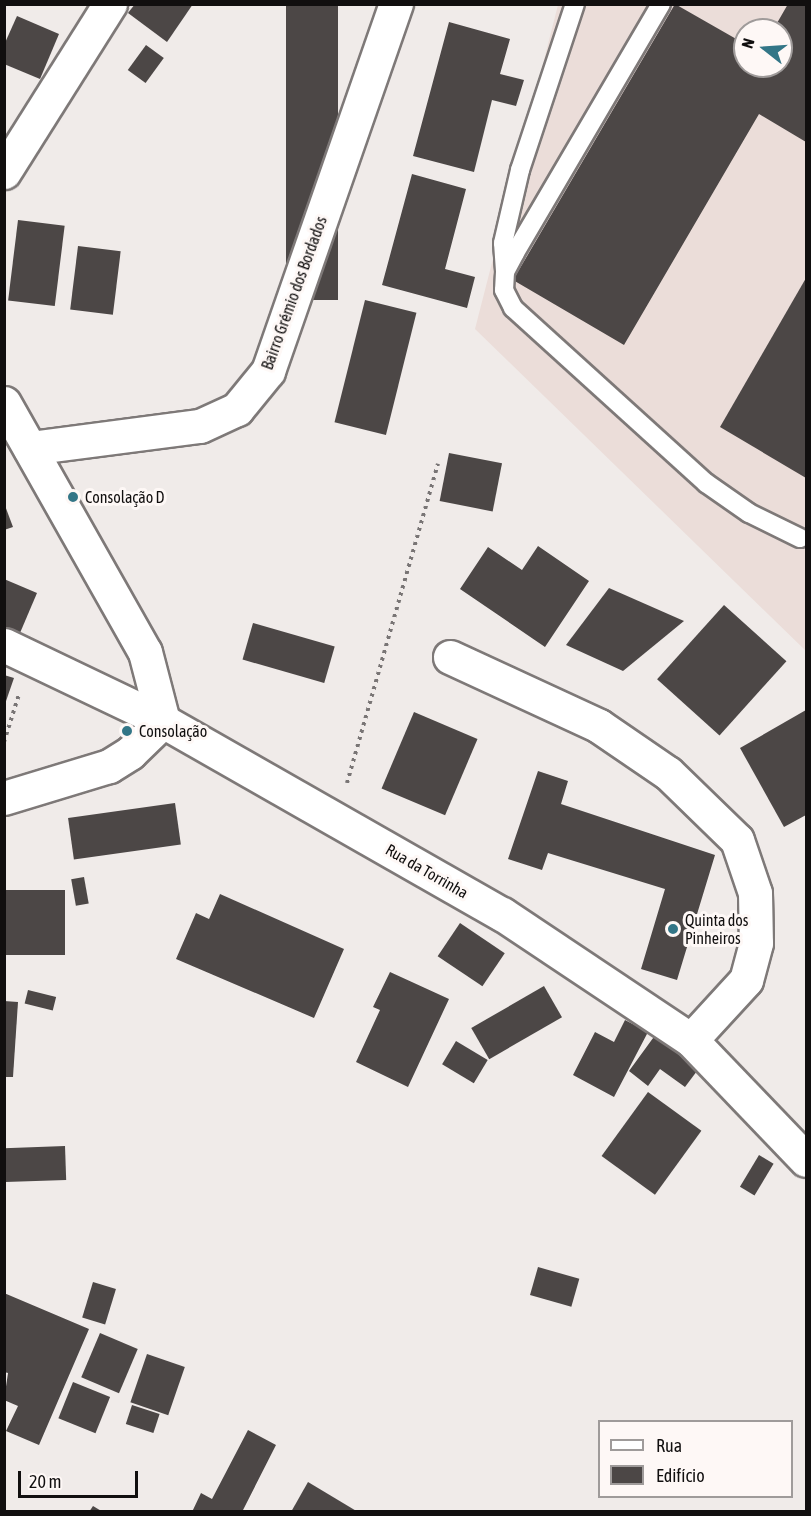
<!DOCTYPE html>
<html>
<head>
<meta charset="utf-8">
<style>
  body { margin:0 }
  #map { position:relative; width:811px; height:1516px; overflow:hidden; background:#f0ebe9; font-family:"Asap Condensed",sans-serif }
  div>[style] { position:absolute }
  .built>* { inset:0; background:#ebddd9 }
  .building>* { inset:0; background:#4c4746; transform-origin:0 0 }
  .path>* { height:4px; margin-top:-2px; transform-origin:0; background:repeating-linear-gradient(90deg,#797575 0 3px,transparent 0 7.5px) }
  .roads { filter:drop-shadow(2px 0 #7e7978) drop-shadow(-2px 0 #7e7978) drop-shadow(0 2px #7e7978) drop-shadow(0 -2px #7e7978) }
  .lane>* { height:18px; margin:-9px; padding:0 9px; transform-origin:9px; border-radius:9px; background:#fff }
  .street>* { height:33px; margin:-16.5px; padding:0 16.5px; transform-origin:16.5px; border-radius:16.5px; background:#fff }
  .dots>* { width:16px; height:16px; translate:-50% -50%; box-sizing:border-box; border:3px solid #fef8f6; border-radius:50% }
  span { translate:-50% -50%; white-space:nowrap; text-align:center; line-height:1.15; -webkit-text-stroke:6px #fef8f6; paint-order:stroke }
  .street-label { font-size:16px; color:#110f0f }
  .poi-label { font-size:16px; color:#110f0f }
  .left { translate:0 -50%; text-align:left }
  .frame { position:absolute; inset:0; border:6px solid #110f0f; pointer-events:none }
  .legend { position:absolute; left:598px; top:1420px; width:195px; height:78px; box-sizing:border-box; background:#fef8f6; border:2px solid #9f9b9a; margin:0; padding:8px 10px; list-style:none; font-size:18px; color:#110f0f }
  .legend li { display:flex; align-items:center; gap:12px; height:30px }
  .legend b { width:30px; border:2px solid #9f9b9a }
  .north { position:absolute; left:733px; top:18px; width:60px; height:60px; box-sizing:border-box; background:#fef8f6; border:2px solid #9f9b9a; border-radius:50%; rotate:287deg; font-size:16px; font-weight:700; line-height:24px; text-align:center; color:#110f0f }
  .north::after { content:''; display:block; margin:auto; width:21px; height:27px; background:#337687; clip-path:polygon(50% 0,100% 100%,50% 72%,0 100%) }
  .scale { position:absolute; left:18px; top:1471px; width:120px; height:27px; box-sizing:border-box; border:3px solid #110f0f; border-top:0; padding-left:8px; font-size:18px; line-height:21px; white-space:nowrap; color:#110f0f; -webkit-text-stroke:4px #fef8f6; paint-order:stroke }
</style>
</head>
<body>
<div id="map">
  <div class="built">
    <i style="clip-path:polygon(evenodd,558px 5px,806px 5px,806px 651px,475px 329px,558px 5px,745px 30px,781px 30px,781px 66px,745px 66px,745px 30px)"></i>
  </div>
  <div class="building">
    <i style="clip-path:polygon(135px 4px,193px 4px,167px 42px,128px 13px)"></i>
    <i style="left:286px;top:4px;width:52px;height:296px"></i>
    <i style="clip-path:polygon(675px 4px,745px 44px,745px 66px,781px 66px,781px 30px,773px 30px,788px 4px,806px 4px,806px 142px,759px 114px,624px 345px,513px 280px)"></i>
    <i style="clip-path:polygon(17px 16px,59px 34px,40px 79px,4px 64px,4px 45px)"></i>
    <i style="clip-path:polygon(449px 22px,510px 39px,500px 74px,524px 80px,516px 106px,492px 100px,474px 172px,413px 156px)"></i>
    <i style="left:146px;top:45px;width:22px;height:31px;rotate:36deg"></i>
    <i style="clip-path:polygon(412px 174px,466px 189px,445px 269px,475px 277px,467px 308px,382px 285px)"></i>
    <i style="left:18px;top:220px;width:47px;height:81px;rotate:7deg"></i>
    <i style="left:78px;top:246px;width:43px;height:64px;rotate:7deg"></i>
    <i style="clip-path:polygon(806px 278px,806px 478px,720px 427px)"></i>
    <i style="left:365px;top:300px;width:53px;height:126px;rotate:14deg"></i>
    <i style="left:449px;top:453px;width:54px;height:49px;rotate:11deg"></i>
    <i style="clip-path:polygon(4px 503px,13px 527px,4px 530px)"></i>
    <i style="clip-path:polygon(538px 546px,589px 581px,545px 647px,460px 589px,488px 547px,522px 570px)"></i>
    <i style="clip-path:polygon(4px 579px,37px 593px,17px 640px,4px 634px)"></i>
    <i style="clip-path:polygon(609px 588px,684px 621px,623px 671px,566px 645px)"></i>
    <i style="left:724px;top:605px;width:84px;height:100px;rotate:42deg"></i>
    <i style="left:253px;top:623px;width:85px;height:38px;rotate:16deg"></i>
    <i style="clip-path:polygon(4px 675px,14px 678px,5px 704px,4px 704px)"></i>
    <i style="clip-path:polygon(806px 710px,806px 815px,784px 827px,740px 748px)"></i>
    <i style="left:414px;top:712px;width:69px;height:83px;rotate:23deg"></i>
    <i style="clip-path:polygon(538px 771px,568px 781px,561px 804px,715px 855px,677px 980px,641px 969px,665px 889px,548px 853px,542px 870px,508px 859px)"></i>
    <i style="left:175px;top:803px;width:42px;height:108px;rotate:82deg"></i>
    <i style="left:84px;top:877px;width:27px;height:13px;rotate:80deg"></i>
    <i style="left:4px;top:890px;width:61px;height:65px"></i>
    <i style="clip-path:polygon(220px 894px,344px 949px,314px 1018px,176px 959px,196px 913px,209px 919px)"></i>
    <i style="left:460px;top:923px;width:54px;height:40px;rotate:34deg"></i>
    <i style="clip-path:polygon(390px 972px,449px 999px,408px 1087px,356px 1062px,380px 1010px,373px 1007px)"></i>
    <i style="left:544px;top:986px;width:36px;height:84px;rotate:60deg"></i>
    <i style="left:28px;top:990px;width:29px;height:14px;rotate:14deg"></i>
    <i style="clip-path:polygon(4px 1001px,18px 1002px,13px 1077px,4px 1077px)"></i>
    <i style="clip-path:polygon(625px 1020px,648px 1032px,614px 1097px,573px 1075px,595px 1032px,614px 1042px)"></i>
    <i style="clip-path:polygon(656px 1034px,700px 1067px,685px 1087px,660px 1069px,648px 1086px,629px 1071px)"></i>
    <i style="left:456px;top:1041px;width:37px;height:27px;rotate:31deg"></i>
    <i style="left:648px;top:1092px;width:66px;height:79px;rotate:36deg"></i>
    <i style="left:65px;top:1146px;width:34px;height:61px;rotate:88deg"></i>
    <i style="left:759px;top:1155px;width:17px;height:37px;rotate:31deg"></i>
    <i style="left:538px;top:1267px;width:43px;height:29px;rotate:16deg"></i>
    <i style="left:93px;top:1282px;width:24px;height:37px;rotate:17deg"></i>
    <i style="clip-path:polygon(4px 1293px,89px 1329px,39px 1445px,6px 1431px,18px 1406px,4px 1400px,8px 1373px,4px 1372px)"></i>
    <i style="left:100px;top:1333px;width:41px;height:48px;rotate:23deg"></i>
    <i style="left:147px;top:1354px;width:40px;height:51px;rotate:19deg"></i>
    <i style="left:73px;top:1382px;width:40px;height:39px;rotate:22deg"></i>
    <i style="left:132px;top:1405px;width:29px;height:20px;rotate:18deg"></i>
    <i style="clip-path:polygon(248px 1430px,276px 1445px,242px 1512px,192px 1512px,201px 1493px,212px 1499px)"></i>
    <i style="clip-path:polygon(308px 1482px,358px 1512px,291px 1512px)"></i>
    <i style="clip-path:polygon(93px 1506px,103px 1512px,89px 1512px)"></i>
  </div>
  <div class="path">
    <i style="left:4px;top:742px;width:50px;rotate:-72.6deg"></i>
    <i style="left:347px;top:783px;width:332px;rotate:-74.1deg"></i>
  </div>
  <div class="roads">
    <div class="lane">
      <i style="left:661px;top:4px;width:289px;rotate:120.4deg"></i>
      <i style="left:515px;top:253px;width:21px;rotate:118deg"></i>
      <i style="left:505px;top:272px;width:18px;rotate:93deg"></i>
      <i style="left:504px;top:290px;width:20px;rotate:63deg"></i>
      <i style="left:513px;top:308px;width:261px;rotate:42.2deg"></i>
      <i style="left:706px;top:483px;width:52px;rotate:34.9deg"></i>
      <i style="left:749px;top:513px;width:57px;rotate:26.1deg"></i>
      <i style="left:505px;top:271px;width:28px;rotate:-94deg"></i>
      <i style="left:503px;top:243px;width:75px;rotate:-76.9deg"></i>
      <i style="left:520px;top:170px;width:175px;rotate:-71.7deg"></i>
    </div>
    <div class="street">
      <i style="left:4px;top:172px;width:199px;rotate:-57.8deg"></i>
      <i style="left:4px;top:403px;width:286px;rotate:60.5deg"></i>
      <i style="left:145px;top:652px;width:71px;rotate:75.4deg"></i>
      <i style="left:163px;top:721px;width:46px;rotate:135.9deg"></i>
      <i style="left:130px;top:753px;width:25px;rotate:148deg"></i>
      <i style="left:109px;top:766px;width:110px;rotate:163.1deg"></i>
      <i style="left:30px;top:448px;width:171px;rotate:-7.4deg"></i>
      <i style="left:200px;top:426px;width:41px;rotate:-24.7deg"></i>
      <i style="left:237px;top:409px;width:49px;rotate:-50.8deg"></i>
      <i style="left:268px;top:371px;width:389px;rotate:-70.8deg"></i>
      <i style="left:4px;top:645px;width:176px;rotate:25.5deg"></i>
      <i style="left:163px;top:721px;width:390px;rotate:29.7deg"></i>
      <i style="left:502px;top:914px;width:227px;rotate:33.7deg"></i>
      <i style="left:691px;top:1040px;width:166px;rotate:46.2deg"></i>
      <i style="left:450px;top:657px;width:164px;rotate:24.8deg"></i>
      <i style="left:599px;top:726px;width:83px;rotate:34.3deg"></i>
      <i style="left:668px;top:773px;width:96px;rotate:44.2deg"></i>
      <i style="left:737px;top:840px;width:56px;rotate:71.2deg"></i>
      <i style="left:755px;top:893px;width:50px;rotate:88.9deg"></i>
      <i style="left:756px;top:943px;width:38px;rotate:105deg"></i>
      <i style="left:746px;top:980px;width:81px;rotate:132.5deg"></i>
    </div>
  </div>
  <div class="dots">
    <i style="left:73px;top:497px;background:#337687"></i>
    <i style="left:127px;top:731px;background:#337687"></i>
    <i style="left:673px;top:929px;background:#337687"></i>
  </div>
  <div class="street-label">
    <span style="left:294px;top:293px;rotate:-70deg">Bairro Grémio dos Bordados</span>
    <span style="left:427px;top:871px;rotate:30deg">Rua da Torrinha</span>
  </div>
  <div class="poi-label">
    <span class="left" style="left:85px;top:497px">Consolação D</span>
    <span class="left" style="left:139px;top:731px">Consolação</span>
    <span class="left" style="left:685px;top:929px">Quinta dos<br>Pinheiros</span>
  </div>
  <div class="frame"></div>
  <ul class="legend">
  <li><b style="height:8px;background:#fff"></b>Rua</li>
  <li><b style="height:16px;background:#4c4746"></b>Edifício</li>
  </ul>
  <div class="north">N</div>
  <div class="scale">20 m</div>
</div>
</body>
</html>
